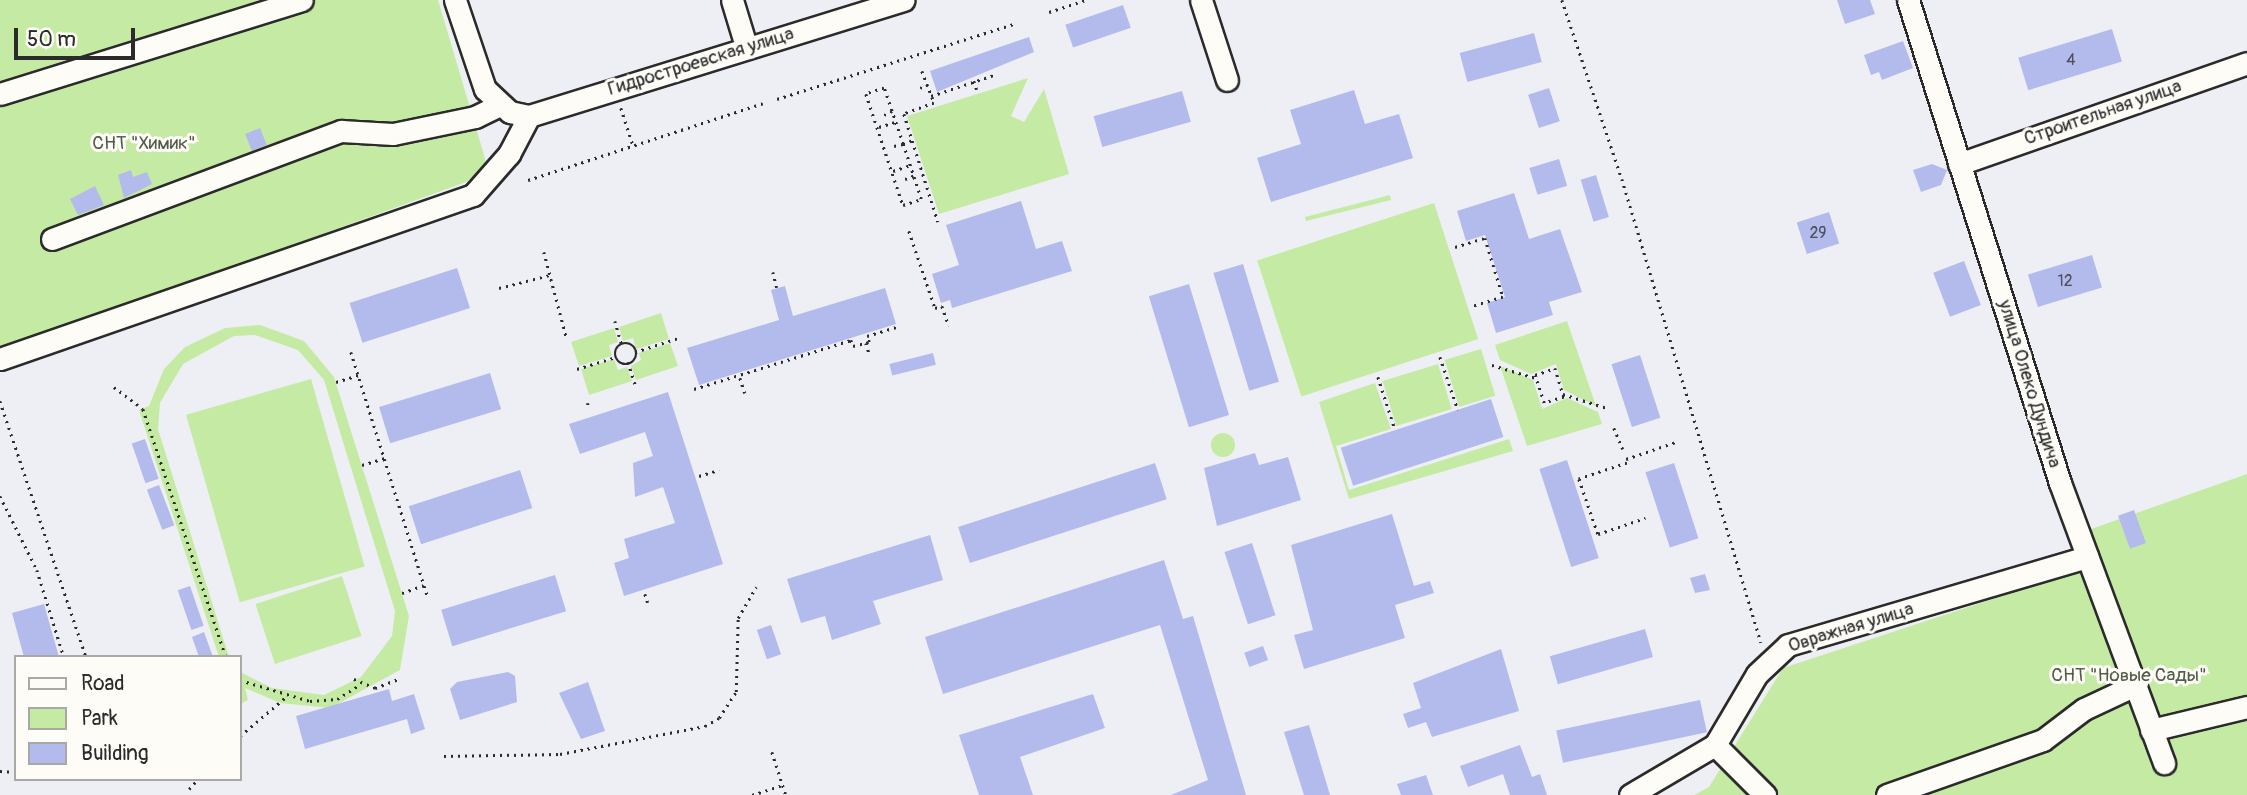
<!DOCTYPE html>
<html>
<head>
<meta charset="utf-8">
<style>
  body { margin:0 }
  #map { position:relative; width:2247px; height:795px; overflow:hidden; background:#eeeff5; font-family:Pangolin,sans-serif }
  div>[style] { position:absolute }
  .green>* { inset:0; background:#c5eaa4; transform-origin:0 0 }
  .round { border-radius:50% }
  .building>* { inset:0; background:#b2bbec; transform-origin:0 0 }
  .path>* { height:2.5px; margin-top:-1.25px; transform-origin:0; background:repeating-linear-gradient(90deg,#2b2b2b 0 2px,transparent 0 7px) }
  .path>.ring { margin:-1.25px; padding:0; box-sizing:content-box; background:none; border:2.5px solid #2b2b2b; border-radius:50% }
  .roads { filter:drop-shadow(2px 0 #2b2b2b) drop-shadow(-2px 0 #2b2b2b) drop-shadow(0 2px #2b2b2b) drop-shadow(0 -2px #2b2b2b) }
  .minor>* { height:21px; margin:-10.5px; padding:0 10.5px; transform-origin:10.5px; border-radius:10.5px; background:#fdfcf7 }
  span { translate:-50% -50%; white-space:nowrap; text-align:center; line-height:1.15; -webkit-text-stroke:6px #fdfcf7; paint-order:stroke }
  .number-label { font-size:16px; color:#4d4f5b }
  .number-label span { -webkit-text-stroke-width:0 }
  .street-label { font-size:19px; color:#2b2b2b }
  .park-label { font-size:19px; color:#525b49 }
  .legend { position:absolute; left:14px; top:655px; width:228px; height:126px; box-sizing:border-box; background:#fdfcf7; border:2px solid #a9a8a5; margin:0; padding:9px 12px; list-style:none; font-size:21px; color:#2b2b2b }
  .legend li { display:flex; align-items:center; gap:14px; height:35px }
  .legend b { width:35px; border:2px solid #a9a8a5 }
  .scale { position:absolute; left:14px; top:28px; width:121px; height:32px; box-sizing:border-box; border:4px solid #2b2b2b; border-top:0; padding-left:9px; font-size:21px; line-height:24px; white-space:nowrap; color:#2b2b2b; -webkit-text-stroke:5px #fdfcf7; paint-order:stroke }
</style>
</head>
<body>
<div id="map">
  <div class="green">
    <i style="clip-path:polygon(0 0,438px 0,487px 165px,466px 182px,0 351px)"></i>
    <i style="clip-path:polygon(1028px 78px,1011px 116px,1024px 122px,1044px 89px,1069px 174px,939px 214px,907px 116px)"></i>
    <i style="clip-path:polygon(1390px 195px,1391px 200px,1306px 221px,1305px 217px)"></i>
    <i style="left:1434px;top:203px;width:143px;height:186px;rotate:72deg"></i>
    <i style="clip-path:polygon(661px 313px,669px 339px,636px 349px,633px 338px,623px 341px,619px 327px)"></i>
    <i style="clip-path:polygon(1567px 321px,1596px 406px,1564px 390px,1556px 364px,1531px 374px,1500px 360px,1495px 345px)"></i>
    <i style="clip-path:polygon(260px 325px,304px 341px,334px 377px,409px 616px,400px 670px,330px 708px,280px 703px,245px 688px,248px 700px,240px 704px,240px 672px,272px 688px,324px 695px,361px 677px,392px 636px,395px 611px,324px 380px,298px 350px,255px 335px,234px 336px,183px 364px,160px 403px,158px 429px,229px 657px,219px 657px,139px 410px,149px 406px,164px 369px,185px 347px,225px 328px)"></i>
    <i style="clip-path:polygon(614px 328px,618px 342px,609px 345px,612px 356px,579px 366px,571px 342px)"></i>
    <i style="clip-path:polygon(670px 343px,678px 366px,636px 380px,631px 366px,641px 360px,639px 353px)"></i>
    <i style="left:1481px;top:349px;width:49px;height:38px;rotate:73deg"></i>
    <i style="clip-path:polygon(614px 359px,618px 370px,627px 367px,632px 381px,589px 395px,581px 369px)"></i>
    <i style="left:1438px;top:364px;width:47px;height:58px;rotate:73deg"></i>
    <i style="clip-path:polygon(1500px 366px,1533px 380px,1542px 409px,1567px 398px,1598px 412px,1602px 424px,1527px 446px)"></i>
    <i style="left:311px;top:379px;width:195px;height:130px;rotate:74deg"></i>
    <i style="clip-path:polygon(1375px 383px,1391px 429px,1336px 446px,1349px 490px,1509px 439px,1513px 451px,1349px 499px,1319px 402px)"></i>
    <i class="round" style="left:1211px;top:433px;width:24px;height:24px"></i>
    <i style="clip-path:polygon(2247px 474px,2247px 795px,1694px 795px,1709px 787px,1783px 668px,2081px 570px,2077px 534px)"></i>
    <i style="left:342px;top:576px;width:63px;height:91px;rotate:72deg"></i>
  </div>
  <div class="building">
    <i style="clip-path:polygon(1837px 0,1870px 0,1875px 14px,1845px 24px)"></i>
    <i style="left:1123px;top:5px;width:24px;height:61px;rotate:71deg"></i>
    <i style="left:2112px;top:29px;width:34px;height:98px;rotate:73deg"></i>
    <i style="left:1534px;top:33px;width:30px;height:77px;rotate:75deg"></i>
    <i style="clip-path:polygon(1029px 37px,1034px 52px,937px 92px,930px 71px)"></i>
    <i style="clip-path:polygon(1903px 41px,1913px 68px,1882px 80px,1879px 72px,1871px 75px,1864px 55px)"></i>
    <i style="left:1549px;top:88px;width:35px;height:22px;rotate:72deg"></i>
    <i style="clip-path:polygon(1354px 90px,1365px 124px,1399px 114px,1413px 158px,1271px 202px,1257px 158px,1301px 144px,1290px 110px)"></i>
    <i style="left:1182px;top:91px;width:32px;height:92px;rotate:74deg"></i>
    <i style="left:260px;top:128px;width:18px;height:16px;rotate:68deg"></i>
    <i style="left:1559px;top:159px;width:28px;height:31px;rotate:73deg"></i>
    <i style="clip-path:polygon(1932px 164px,1947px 170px,1941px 185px,1921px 192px,1913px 170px)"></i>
    <i style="clip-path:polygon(131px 170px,133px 177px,147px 172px,152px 184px,124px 198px,118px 175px)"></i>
    <i style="left:1596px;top:175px;width:44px;height:16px;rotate:73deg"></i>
    <i style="clip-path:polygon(95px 186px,104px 205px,78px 215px,70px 199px)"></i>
    <i style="clip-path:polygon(1514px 193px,1529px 239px,1560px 229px,1582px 292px,1549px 302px,1553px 315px,1496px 333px,1487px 303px,1505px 297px,1485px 235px,1466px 241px,1457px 211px)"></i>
    <i style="clip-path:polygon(1021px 201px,1036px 249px,1062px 241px,1072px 271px,952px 308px,950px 300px,941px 303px,932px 274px,959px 265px,946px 225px)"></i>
    <i style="left:1829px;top:212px;width:33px;height:34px;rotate:72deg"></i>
    <i style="left:2092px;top:255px;width:34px;height:67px;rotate:73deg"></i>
    <i style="left:1964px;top:261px;width:47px;height:33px;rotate:69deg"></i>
    <i style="left:1243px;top:264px;width:123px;height:31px;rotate:73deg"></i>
    <i style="left:457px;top:268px;width:42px;height:113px;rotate:72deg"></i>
    <i style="left:1189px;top:284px;width:137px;height:42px;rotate:73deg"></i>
    <i style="clip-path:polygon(785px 286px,793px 316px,885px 288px,896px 324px,699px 385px,687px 348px,779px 320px,771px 290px)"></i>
    <i style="left:933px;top:353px;width:12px;height:45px;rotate:76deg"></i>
    <i style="left:1640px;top:355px;width:66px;height:30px;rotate:72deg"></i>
    <i style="left:490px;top:373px;width:38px;height:116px;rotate:73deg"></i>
    <i style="clip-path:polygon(668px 392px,723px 564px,624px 596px,614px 563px,629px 558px,624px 539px,675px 523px,663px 487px,635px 497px,633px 463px,653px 456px,645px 432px,580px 454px,569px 424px)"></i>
    <i style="left:1491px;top:399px;width:40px;height:158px;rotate:72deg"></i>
    <i style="left:145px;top:439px;width:42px;height:14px;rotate:71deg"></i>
    <i style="clip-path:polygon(1255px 453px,1259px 465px,1288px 457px,1301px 500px,1217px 526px,1204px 468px)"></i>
    <i style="left:1567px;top:460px;width:103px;height:29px;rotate:72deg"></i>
    <i style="left:1155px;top:463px;width:38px;height:207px;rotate:72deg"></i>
    <i style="left:1674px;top:463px;width:79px;height:30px;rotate:72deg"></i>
    <i style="left:520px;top:470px;width:40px;height:117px;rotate:72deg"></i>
    <i style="left:159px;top:485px;width:43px;height:13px;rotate:69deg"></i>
    <i style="left:2134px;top:510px;width:35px;height:17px;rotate:70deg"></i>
    <i style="clip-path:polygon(1392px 514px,1414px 586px,1430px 581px,1434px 593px,1395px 605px,1405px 638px,1304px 669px,1294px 635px,1313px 630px,1291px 545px)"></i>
    <i style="clip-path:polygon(930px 535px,943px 580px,873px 601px,881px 624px,832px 640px,825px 616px,801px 623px,787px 579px)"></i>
    <i style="left:1252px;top:543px;width:76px;height:29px;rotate:72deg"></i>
    <i style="clip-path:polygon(1164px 560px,1183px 619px,1193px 616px,1246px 795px,1171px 795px,1208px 780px,1160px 625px,943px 694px,925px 637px)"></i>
    <i style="clip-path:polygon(1705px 574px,1710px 590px,1695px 593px,1690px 578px)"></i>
    <i style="left:555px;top:575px;width:38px;height:119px;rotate:73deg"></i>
    <i style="left:190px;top:586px;width:42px;height:13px;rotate:71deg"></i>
    <i style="clip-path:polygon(44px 604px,59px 657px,24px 657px,12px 613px)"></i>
    <i style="left:771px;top:625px;width:31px;height:15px;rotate:71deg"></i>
    <i style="left:1645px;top:629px;width:29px;height:99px;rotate:74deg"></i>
    <i style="clip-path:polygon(204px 632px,213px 657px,199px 657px,192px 637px)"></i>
    <i style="left:1263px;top:646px;width:15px;height:20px;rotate:70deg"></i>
    <i style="clip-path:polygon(1501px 649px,1519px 711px,1432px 737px,1426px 722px,1408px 728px,1403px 714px,1421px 708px,1413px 683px)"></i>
    <i style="clip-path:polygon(508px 672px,515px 676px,517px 702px,460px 720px,450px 689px,457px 682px)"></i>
    <i style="clip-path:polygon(588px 682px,605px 731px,581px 739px,559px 693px)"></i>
    <i style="clip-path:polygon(389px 689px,392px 701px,414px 694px,425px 729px,411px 734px,407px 719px,305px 749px,296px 716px)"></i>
    <i style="clip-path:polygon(1093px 694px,1105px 728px,1020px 757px,1033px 795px,979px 795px,959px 735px)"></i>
    <i style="left:1700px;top:700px;width:33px;height:147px;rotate:78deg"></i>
    <i style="clip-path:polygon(1309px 725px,1330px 795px,1304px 795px,1284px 732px)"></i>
    <i style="clip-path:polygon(1520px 745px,1532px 777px,1540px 774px,1547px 795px,1510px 795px,1503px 774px,1468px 787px,1460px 766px)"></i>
    <i style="clip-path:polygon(1426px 775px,1433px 795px,1401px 795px,1397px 784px)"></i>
  </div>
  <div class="path">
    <i style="left:1562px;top:0;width:189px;rotate:71.5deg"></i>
    <i style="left:1622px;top:179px;width:484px;rotate:73.3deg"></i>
    <i style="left:1049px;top:12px;width:39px;rotate:-18deg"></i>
    <i style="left:922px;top:71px;width:34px;rotate:69deg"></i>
    <i style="left:934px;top:103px;width:32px;rotate:160deg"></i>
    <i style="left:904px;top:114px;width:113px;rotate:72.5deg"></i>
    <i style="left:974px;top:81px;width:9px;rotate:72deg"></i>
    <i style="left:920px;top:88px;width:8px;rotate:-23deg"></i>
    <i style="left:931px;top:96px;width:66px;rotate:-18.4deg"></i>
    <i style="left:777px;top:99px;width:249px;rotate:-17.6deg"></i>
    <i style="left:621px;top:108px;width:39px;rotate:72deg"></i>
    <i style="left:884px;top:115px;width:9px;rotate:-27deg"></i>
    <i style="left:879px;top:127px;width:17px;rotate:-17deg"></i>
    <i style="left:894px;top:146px;width:9px;rotate:-13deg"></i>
    <i style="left:903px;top:144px;width:59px;rotate:-108.7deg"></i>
    <i style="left:884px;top:88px;width:19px;rotate:162deg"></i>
    <i style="left:866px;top:94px;width:117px;rotate:71.6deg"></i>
    <i style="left:903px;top:205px;width:19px;rotate:-18deg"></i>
    <i style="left:921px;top:199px;width:58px;rotate:-108.1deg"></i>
    <i style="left:903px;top:144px;width:11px;rotate:-22deg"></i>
    <i style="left:893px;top:171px;width:18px;rotate:-19deg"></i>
    <i style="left:905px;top:179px;width:9px;rotate:-21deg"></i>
    <i style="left:528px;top:180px;width:247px;rotate:-18.1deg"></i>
    <i style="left:909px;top:231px;width:81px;rotate:71.3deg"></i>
    <i style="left:935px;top:308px;width:7px;rotate:-16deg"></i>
    <i style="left:942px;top:306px;width:21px;rotate:71deg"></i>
    <i style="left:1455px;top:247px;width:31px;rotate:-17deg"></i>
    <i style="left:1485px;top:238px;width:62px;rotate:73deg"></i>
    <i style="left:1503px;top:297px;width:31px;rotate:163deg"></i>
    <i style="left:544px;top:252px;width:87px;rotate:75.3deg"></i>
    <i style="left:773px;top:272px;width:16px;rotate:76deg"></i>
    <i style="left:499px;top:288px;width:53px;rotate:-14.3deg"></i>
    <i style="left:615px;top:321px;width:25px;rotate:74deg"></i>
    <i style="left:866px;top:343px;width:10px;rotate:73deg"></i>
    <i class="ring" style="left:615px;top:343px;width:19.5px;height:19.5px"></i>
    <i style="left:351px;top:352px;width:257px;rotate:72.6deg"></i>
    <i style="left:635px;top:352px;width:45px;rotate:-18deg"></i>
    <i style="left:1440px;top:357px;width:56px;rotate:71.2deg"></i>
    <i style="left:628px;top:362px;width:26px;rotate:72deg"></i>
    <i style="left:1492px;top:365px;width:46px;rotate:16.5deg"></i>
    <i style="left:1555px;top:368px;width:30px;rotate:73deg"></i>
    <i style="left:1564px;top:397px;width:21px;rotate:163deg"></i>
    <i style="left:1544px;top:403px;width:29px;rotate:-108deg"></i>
    <i style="left:1535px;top:375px;width:21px;rotate:-19deg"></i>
    <i style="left:577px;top:369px;width:41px;rotate:-17.1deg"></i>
    <i style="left:1378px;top:377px;width:55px;rotate:71.9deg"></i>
    <i style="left:740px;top:378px;width:16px;rotate:72deg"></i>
    <i style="left:336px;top:382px;width:24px;rotate:-17deg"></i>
    <i style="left:114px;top:387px;width:36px;rotate:37deg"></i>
    <i style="left:143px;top:409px;width:262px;rotate:71.5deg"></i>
    <i style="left:694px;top:389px;width:164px;rotate:-17.3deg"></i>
    <i style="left:851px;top:340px;width:6px;rotate:72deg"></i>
    <i style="left:853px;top:346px;width:16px;rotate:-14deg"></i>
    <i style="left:869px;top:342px;width:6px;rotate:-108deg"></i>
    <i style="left:867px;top:336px;width:34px;rotate:-17deg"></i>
    <i style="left:1563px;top:394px;width:46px;rotate:17.7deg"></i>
    <i style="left:0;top:401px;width:270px;rotate:71.4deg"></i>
    <i style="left:588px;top:403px;width:3px;rotate:90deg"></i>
    <i style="left:1614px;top:428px;width:23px;rotate:67deg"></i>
    <i style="left:1626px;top:459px;width:53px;rotate:-18.8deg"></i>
    <i style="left:1627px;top:463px;width:51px;rotate:161.6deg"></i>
    <i style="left:1579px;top:479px;width:58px;rotate:70.9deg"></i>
    <i style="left:1598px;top:534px;width:50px;rotate:-18.8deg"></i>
    <i style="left:362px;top:465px;width:24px;rotate:-17deg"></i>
    <i style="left:699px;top:476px;width:21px;rotate:-17deg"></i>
    <i style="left:0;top:496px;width:83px;rotate:63.4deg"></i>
    <i style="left:37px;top:570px;width:91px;rotate:72.8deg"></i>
    <i style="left:402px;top:593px;width:23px;rotate:-20deg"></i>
    <i style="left:645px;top:594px;width:9px;rotate:72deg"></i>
    <i style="left:354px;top:679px;width:23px;rotate:23deg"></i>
    <i style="left:375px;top:688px;width:25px;rotate:-21deg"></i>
    <i style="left:240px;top:680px;width:73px;rotate:16.7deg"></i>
    <i style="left:310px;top:701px;width:27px;rotate:-4deg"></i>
    <i style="left:337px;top:699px;width:26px;rotate:-32deg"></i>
    <i style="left:240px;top:736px;width:62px;rotate:-40.4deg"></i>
    <i style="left:772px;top:752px;width:45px;rotate:72deg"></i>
    <i style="left:444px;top:756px;width:116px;rotate:-1deg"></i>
    <i style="left:560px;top:754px;width:148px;rotate:-10.9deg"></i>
    <i style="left:705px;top:726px;width:16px;rotate:-30deg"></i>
    <i style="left:719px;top:718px;width:31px;rotate:-57deg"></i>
    <i style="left:736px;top:692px;width:74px;rotate:-88.5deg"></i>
    <i style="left:738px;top:618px;width:36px;rotate:-60deg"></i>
    <i style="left:0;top:771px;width:16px;rotate:4deg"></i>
    <i style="left:189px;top:789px;width:13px;rotate:-48deg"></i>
    <i style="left:752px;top:795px;width:32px;rotate:-18deg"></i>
  </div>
  <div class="roads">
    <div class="minor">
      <i style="left:455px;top:0;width:94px;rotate:71.4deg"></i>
      <i style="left:485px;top:89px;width:34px;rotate:43deg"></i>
      <i style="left:510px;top:112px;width:19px;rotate:12deg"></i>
      <i style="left:529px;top:116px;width:392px;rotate:-17.2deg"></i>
      <i style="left:732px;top:0;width:48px;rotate:73.1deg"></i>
      <i style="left:1201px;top:0;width:84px;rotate:72deg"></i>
      <i style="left:1908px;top:0;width:506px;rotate:72.53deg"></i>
      <i style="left:2060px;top:483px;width:299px;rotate:69.6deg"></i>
      <i style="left:0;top:94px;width:316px;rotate:-17.3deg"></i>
      <i style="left:1959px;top:164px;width:305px;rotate:-19.3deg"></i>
      <i style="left:52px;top:239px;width:309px;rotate:-20.5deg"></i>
      <i style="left:341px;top:131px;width:52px;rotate:3.3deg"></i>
      <i style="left:393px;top:134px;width:84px;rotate:-11.7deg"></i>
      <i style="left:475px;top:117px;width:28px;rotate:-26deg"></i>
      <i style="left:0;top:359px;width:501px;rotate:-19.12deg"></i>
      <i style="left:473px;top:195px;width:55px;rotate:-48.7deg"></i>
      <i style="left:509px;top:154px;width:43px;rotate:-62.2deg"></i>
      <i style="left:2151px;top:730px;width:99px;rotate:-13.5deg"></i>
      <i style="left:1715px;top:745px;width:71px;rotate:45deg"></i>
      <i style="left:1630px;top:795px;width:99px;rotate:-30.5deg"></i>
      <i style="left:1715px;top:745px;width:82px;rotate:-59.4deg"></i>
      <i style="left:1757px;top:674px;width:42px;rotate:-43.1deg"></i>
      <i style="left:1788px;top:645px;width:312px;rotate:-16.4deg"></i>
      <i style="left:1887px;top:795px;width:165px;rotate:-19.4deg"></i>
      <i style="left:2043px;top:740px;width:51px;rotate:-37.1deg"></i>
      <i style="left:2084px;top:709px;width:56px;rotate:-25.2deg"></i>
    </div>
  </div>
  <div class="number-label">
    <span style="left:2071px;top:60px">4</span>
    <span style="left:1818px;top:233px">29</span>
    <span style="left:2065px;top:281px">12</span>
  </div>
  <div class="street-label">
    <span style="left:701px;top:62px;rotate:-17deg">Гидростроевская улица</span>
    <span style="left:2103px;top:113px;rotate:-19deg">Строительная улица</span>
    <span style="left:2029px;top:384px;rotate:73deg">улица Олеко Дундича</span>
    <span style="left:1851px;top:628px;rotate:-17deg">Овражная улица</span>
  </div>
  <div class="park-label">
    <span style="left:144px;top:144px">СНТ "Химик"</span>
    <span style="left:2129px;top:676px">СНТ "Новые Сады"</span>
  </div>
  <ul class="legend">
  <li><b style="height:9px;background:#fdfcf7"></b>Road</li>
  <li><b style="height:19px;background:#c5eaa4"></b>Park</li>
  <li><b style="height:19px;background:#b2bbec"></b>Building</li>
  </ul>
  <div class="scale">50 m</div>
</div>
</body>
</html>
